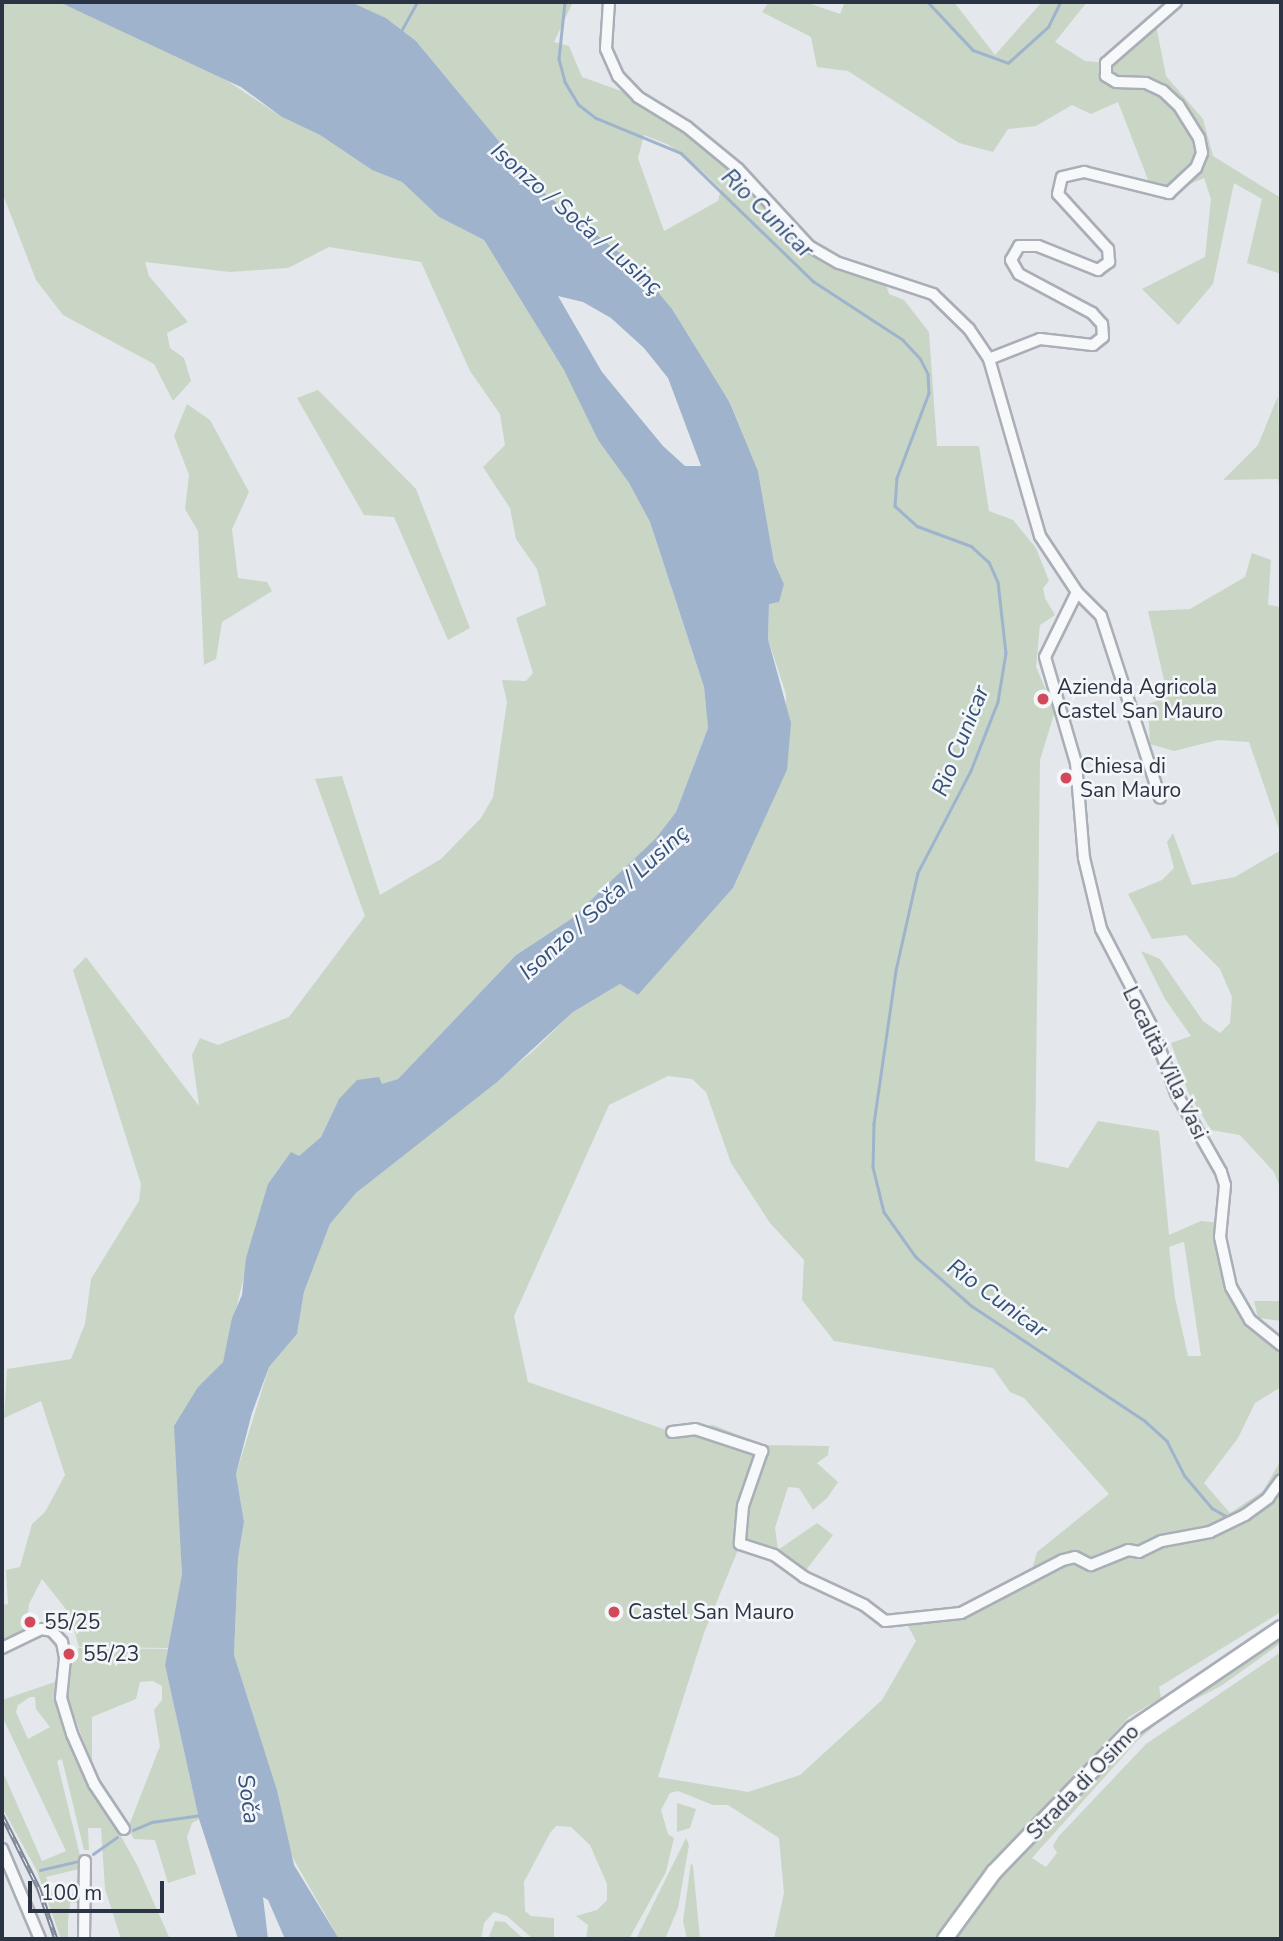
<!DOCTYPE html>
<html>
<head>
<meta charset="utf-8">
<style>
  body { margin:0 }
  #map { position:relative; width:1283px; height:1941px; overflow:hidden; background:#e4e7ec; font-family:"Nunito Sans",sans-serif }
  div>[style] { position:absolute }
  .green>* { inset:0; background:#c9d6c5 }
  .water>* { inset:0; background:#9fb4cc }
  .stream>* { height:2.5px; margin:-1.25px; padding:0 1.25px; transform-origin:1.25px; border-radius:1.25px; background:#9fb4cc }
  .roads { filter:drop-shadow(2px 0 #a9aeb7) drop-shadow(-2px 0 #a9aeb7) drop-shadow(0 2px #a9aeb7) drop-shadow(0 -2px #a9aeb7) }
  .street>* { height:10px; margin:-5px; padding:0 5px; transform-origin:5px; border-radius:5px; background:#f7f8fa }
  .secondary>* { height:14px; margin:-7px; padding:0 7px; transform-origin:7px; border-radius:7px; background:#fff }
  .rail>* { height:5px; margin-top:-2.5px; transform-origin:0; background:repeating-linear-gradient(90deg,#f4f6f9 0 8px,#7d8696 0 16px); box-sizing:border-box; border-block:2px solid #7d8696 }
  .dots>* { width:19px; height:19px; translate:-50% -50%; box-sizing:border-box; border:4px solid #f4f6f9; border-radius:50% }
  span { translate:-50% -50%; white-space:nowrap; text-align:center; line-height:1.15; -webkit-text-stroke:5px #f4f6f9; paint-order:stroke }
  .poi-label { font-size:21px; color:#2b3445 }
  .left { translate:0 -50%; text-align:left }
  .street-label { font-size:21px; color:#2b3445 }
  .water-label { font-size:23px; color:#34527a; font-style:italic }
  .frame { position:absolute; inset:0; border:4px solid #2b3445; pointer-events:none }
  .scale { position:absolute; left:28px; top:1881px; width:136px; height:32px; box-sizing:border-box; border:4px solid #2b3445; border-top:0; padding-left:9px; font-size:21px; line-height:24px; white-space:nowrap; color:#2b3445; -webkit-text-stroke:5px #f4f6f9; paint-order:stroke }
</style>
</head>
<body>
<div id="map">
  <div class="green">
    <i style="clip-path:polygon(2px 2px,59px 2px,214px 72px,282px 117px,320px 135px,372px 170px,402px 182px,439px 217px,484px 240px,565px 370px,598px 440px,629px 483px,650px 522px,704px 687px,708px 728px,676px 812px,656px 838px,571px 919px,516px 955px,398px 1079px,337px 1103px,321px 1137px,299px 1156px,257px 1224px,223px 1362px,198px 1387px,181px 1499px,182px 1574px,169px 1648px,79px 1647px,69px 1613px,42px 1579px,29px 1604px,26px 1628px,2px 1641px,2px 1605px,8px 1604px,6px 1570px,20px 1567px,32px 1524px,45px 1512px,65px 1475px,41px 1401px,4px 1418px,7px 1369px,71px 1359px,85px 1324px,91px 1279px,139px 1201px,141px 1184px,73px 970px,86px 957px,199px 1106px,192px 1055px,200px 1038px,218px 1045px,289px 1017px,365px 916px,315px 779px,342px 776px,380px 895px,441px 859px,481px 818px,493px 797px,507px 702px,502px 680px,526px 681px,533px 673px,516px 618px,546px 605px,537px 569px,516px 539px,510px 508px,483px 467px,505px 445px,500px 414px,470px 371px,421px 262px,329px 247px,288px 268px,230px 272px,145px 262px,149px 276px,188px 322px,167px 333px,170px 348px,184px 358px,191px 381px,173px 401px,154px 364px,63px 315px,36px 280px,2px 192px)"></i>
    <i style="clip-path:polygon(evenodd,351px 2px,573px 2px,554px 42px,569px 46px,582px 77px,638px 97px,738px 169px,809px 246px,884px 278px,889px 294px,904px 300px,929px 332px,937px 446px,979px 446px,989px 511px,1013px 520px,1036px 548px,1049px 581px,1043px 588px,1045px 598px,1055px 615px,1040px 625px,1036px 667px,1055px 711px,1040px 760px,1035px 1161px,1068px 1168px,1098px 1121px,1159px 1131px,1169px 1235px,1201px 1221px,1221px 1223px,1220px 1237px,1241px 1306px,1281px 1345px,1281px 1387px,1255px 1403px,1238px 1438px,1204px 1483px,1230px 1513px,1263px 1491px,1281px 1460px,1281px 1612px,1159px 1687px,1161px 1698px,1129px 1717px,977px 1880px,934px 1939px,774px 1939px,784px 1893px,779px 1838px,728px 1805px,713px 1805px,678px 1791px,670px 1793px,661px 1810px,668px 1834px,674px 1838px,666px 1872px,629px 1939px,586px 1939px,588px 1925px,576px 1916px,597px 1910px,607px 1900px,607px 1884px,590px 1845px,571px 1827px,556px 1826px,550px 1833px,524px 1882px,525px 1911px,531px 1916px,554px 1918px,554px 1939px,533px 1939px,507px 1916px,494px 1912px,484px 1923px,481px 1939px,339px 1939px,289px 1851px,277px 1790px,234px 1655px,238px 1558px,244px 1522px,236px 1474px,269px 1367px,297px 1334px,304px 1292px,330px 1224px,356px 1193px,532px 1052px,573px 1012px,620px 984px,638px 995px,733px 888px,787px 770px,786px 694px,768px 639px,769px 604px,784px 584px,774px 562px,758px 471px,730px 402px,616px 249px,537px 187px,416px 41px,386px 18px,351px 2px,644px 135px,669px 145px,701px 170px,721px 189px,718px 201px,664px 231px,638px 158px,644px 135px,351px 2px,668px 1076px,692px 1079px,706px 1092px,731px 1163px,770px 1223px,804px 1260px,802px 1300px,834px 1341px,993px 1368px,1010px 1392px,1024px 1398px,1109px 1494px,1037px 1552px,1030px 1577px,961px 1613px,906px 1622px,916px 1641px,882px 1700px,800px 1775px,748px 1792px,658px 1777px,704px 1633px,740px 1545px,777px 1557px,799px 1579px,833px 1535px,817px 1523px,778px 1550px,775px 1528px,788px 1487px,799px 1488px,813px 1510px,827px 1498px,838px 1482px,817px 1463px,828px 1455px,829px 1446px,764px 1445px,713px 1425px,672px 1432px,528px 1382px,514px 1316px,609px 1105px,668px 1076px,351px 2px,1183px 1242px,1184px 1242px,1201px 1356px,1188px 1356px,1175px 1298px,1169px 1247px,1183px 1242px)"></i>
    <i style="clip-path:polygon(769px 2px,805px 2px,840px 14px,845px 2px,954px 2px,995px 55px,1042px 2px,1087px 2px,1055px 42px,1085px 61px,1106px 63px,1155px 20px,1166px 76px,1203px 119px,1213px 156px,1281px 198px,1281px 274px,1247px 263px,1262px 199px,1234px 183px,1213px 284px,1178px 325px,1142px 289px,1205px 257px,1211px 199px,1204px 178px,1169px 193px,1152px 190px,1118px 102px,1091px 114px,1072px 105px,1036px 126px,1008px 129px,993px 152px,959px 143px,848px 71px,817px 67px,811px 37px,762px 12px)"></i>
    <i style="clip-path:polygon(318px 390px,416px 489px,470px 628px,448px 640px,394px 517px,364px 515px,297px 398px)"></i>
    <i style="clip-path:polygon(1278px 396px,1281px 494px,1278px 479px,1223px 480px,1258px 445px)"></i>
    <i style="clip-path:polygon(187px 404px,210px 420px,249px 492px,232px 529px,238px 578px,267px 582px,272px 591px,222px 622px,216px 659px,204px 665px,198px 531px,185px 509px,189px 475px,174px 436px)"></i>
    <i style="clip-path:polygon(1252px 553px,1271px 560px,1268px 605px,1281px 607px,1281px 835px,1249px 742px,1218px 740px,1174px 751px,1150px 744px,1148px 704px,1168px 697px,1148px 611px,1190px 609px,1245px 577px)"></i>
    <i style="clip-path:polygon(1173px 833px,1192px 885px,1235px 877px,1281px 850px,1281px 1190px,1274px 1172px,1240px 1135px,1211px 1130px,1188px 1092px,1171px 1043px,1191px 1036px,1165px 999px,1141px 951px,1160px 959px,1203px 1021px,1220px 1033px,1230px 1023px,1232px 997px,1220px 969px,1186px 935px,1152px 939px,1128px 894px,1162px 880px,1174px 868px,1167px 842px)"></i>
    <i style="clip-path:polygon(1254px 1301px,1281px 1301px,1281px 1321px,1258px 1318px)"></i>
    <i style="clip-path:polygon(1281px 1636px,1281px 1643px,1221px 1686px,1178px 1708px)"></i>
    <i style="clip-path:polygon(79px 1648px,168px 1649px,165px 1665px,199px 1819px,192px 1823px,187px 1837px,196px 1874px,168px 1883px,155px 1840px,134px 1839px,128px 1828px,160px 1746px,154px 1710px,162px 1700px,162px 1686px,153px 1681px,140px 1682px,136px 1699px,92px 1717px,92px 1762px,64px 1691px,70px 1654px)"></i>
    <i style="clip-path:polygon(1281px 1652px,1281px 1939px,950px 1939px,979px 1898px,1139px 1731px,1169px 1713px,1137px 1741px,1032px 1858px,1046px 1867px,1057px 1853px,1053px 1846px,1058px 1837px,1146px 1744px)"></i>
    <i style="clip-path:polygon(evenodd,55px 1682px,60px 1710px,83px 1768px,137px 1865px,170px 1939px,121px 1939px,105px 1889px,101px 1828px,88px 1828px,89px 1850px,84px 1850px,62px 1759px,57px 1761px,83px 1868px,46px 1877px,54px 1897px,84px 1893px,84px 1903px,70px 1903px,68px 1920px,68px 1939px,81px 1939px,61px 1939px,37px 1871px,2px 1807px,2px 1770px,42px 1861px,66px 1851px,2px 1716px,2px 1700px,55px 1682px,30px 1697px,35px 1697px,36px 1709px,50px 1727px,28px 1739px,16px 1712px,18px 1705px,30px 1697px)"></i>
    <i style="clip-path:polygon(677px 1803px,696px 1809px,690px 1828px,677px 1832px)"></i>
    <i style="clip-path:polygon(686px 1838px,689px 1845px,678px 1908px,665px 1939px,636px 1939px)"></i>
    <i style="clip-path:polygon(691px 1863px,693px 1866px,700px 1939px,687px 1939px,683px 1921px)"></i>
    <i style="clip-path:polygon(495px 1921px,505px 1922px,524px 1939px,488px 1939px)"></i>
  </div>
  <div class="water">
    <i style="clip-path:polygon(evenodd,59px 2px,351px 2px,386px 18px,416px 41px,537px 187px,636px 266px,672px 309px,730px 403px,758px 471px,774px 562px,784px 584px,779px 602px,769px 604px,768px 639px,791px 723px,787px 770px,733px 888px,638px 995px,620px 984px,573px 1012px,497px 1082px,356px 1193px,330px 1224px,304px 1292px,297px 1334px,269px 1367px,252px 1413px,236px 1474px,244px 1522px,238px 1558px,234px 1655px,277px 1790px,294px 1865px,339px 1939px,285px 1939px,268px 1900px,263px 1897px,268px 1939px,238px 1939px,199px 1819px,165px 1665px,182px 1574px,174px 1426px,198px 1387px,223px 1362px,232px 1318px,242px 1295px,246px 1258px,268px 1184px,291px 1152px,299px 1156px,321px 1137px,339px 1099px,357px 1080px,379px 1077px,382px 1084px,398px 1079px,516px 955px,571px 919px,656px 838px,676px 812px,708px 728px,704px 687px,650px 522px,629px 483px,598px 440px,564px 370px,484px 240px,439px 217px,402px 182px,372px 170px,320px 135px,282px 117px,241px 87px,59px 2px,558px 296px,583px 302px,611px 318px,644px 348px,668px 378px,701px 466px,685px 466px,663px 446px,602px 372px,558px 296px)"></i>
  </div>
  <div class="stream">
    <i style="left:565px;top:2px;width:57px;rotate:96deg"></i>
    <i style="left:559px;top:59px;width:24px;rotate:75deg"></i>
    <i style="left:565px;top:82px;width:26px;rotate:59deg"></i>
    <i style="left:578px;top:104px;width:23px;rotate:38deg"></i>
    <i style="left:596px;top:118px;width:92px;rotate:22.4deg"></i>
    <i style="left:681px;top:153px;width:184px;rotate:44.1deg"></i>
    <i style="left:813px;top:281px;width:108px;rotate:33.2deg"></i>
    <i style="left:903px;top:340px;width:25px;rotate:47deg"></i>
    <i style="left:920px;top:358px;width:18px;rotate:63deg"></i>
    <i style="left:928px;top:374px;width:19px;rotate:87deg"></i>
    <i style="left:929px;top:393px;width:91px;rotate:110.6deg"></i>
    <i style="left:897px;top:478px;width:28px;rotate:94deg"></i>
    <i style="left:895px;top:506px;width:30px;rotate:42deg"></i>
    <i style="left:917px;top:526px;width:58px;rotate:20.3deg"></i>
    <i style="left:971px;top:546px;width:24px;rotate:42deg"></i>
    <i style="left:989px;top:562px;width:22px;rotate:66deg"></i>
    <i style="left:998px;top:582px;width:71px;rotate:83.6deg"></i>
    <i style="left:1006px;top:653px;width:50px;rotate:99.3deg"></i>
    <i style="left:998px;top:702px;width:74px;rotate:111.4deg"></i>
    <i style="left:971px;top:771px;width:115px;rotate:117.5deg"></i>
    <i style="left:918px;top:873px;width:100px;rotate:102.7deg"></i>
    <i style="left:896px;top:971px;width:155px;rotate:98.2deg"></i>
    <i style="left:874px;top:1124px;width:43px;rotate:91.3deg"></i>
    <i style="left:873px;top:1167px;width:46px;rotate:76.3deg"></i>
    <i style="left:884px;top:1212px;width:55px;rotate:54.6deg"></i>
    <i style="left:916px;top:1257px;width:74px;rotate:41.2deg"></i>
    <i style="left:972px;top:1306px;width:208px;rotate:33.6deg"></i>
    <i style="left:1145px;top:1421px;width:30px;rotate:42deg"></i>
    <i style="left:1167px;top:1441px;width:39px;rotate:63deg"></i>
    <i style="left:1185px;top:1476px;width:42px;rotate:49.8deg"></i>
    <i style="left:1212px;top:1508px;width:20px;rotate:30deg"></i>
    <i style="left:928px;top:2px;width:66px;rotate:46.8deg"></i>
    <i style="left:973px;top:50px;width:37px;rotate:20deg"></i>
    <i style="left:1008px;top:63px;width:54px;rotate:-42deg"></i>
    <i style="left:1048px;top:27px;width:28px;rotate:-64deg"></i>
    <i style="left:400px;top:33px;width:35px;rotate:-61deg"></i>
    <i style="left:133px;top:1830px;width:21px;rotate:-23deg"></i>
    <i style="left:152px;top:1822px;width:49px;rotate:-8.1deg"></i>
    <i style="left:93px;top:1854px;width:29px;rotate:-35deg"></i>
    <i style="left:40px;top:1870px;width:40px;rotate:-13deg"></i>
  </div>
  <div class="roads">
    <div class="street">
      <i style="left:609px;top:2px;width:47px;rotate:93.7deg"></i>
      <i style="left:606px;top:49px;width:30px;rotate:66deg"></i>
      <i style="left:618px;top:76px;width:29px;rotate:46deg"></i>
      <i style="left:638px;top:97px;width:57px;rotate:31.5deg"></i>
      <i style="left:687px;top:127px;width:66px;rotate:39.5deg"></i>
      <i style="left:738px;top:169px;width:105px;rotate:47.3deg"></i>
      <i style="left:809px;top:246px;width:34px;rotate:30deg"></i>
      <i style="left:839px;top:263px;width:99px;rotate:18.3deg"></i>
      <i style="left:933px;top:294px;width:50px;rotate:44.2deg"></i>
      <i style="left:969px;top:329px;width:36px;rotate:56deg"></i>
      <i style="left:989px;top:359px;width:184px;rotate:73.9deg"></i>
      <i style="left:1040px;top:536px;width:67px;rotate:56.5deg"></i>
      <i style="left:1077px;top:592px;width:72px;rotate:116.2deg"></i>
      <i style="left:1045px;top:657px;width:110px;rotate:73.7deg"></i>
      <i style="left:1076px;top:763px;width:95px;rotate:85.2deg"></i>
      <i style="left:1084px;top:858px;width:73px;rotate:76.5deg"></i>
      <i style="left:1101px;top:929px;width:108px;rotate:62.5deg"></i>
      <i style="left:1151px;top:1025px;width:72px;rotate:69.8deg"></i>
      <i style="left:1176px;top:1093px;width:91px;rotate:60.3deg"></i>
      <i style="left:1221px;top:1172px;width:14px;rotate:73deg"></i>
      <i style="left:1225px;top:1185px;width:52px;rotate:95.5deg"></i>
      <i style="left:1220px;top:1237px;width:51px;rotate:77.6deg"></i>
      <i style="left:1231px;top:1287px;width:38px;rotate:60deg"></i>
      <i style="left:1250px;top:1320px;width:40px;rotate:39deg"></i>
      <i style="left:989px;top:359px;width:55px;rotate:-21.4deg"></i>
      <i style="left:1040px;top:339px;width:53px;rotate:6.5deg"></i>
      <i style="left:1093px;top:345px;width:13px;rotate:-39deg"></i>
      <i style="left:1103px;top:337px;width:13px;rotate:-94deg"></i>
      <i style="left:1102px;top:324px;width:15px;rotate:-132deg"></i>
      <i style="left:1092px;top:313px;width:83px;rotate:-151.9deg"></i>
      <i style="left:1019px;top:274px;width:16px;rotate:-120deg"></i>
      <i style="left:1011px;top:260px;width:16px;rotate:-60deg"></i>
      <i style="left:1019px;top:246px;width:19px"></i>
      <i style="left:1038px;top:246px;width:65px;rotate:21.8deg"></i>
      <i style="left:1098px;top:270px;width:14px;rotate:-36deg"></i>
      <i style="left:1109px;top:262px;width:13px;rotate:-94deg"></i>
      <i style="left:1108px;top:249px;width:74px;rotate:-132.3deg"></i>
      <i style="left:1058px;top:194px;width:17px;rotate:-77deg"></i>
      <i style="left:1062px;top:177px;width:23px;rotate:-13deg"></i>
      <i style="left:1084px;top:172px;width:88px;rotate:13.9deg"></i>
      <i style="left:1169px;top:193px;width:37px;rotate:-43deg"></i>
      <i style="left:1196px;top:168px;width:16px;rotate:-68deg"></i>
      <i style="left:1202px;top:153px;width:15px;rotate:-101deg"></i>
      <i style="left:1199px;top:138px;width:39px;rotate:-122deg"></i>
      <i style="left:1178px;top:105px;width:21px;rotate:-137deg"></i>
      <i style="left:1163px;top:91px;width:19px;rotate:-155deg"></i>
      <i style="left:1146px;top:83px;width:30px;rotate:-178deg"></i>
      <i style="left:1116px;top:82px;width:12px;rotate:-149deg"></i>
      <i style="left:1106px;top:76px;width:13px;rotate:-90deg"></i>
      <i style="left:1106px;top:63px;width:93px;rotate:-41.1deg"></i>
      <i style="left:1077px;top:592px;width:34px;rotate:45deg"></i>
      <i style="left:1101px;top:616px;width:191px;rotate:72deg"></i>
      <i style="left:672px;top:1432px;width:23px;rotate:-7deg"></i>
      <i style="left:695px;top:1429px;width:71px;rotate:18.2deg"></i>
      <i style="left:762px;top:1451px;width:58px;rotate:109.1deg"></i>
      <i style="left:743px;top:1506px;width:38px;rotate:95deg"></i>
      <i style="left:740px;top:1544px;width:36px;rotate:18deg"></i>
      <i style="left:774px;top:1555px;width:37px;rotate:36deg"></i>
      <i style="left:804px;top:1577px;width:66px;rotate:25deg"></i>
      <i style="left:864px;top:1605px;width:26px;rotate:37deg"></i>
      <i style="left:885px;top:1621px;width:76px;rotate:-6deg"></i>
      <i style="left:961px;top:1613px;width:115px;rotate:-27.5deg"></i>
      <i style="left:1063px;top:1560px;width:12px;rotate:-14deg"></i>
      <i style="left:1075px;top:1557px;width:18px;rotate:27deg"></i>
      <i style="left:1091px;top:1565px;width:40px;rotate:-22deg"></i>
      <i style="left:1128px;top:1550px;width:11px;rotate:10deg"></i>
      <i style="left:1139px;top:1552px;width:25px;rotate:-26deg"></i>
      <i style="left:1162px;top:1541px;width:49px;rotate:-10.6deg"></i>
      <i style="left:1210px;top:1532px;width:39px;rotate:-26deg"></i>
      <i style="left:1245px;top:1515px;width:29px;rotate:-36deg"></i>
      <i style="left:1268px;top:1498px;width:22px;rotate:-54deg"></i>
      <i style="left:2px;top:1648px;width:43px;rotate:-26deg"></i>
      <i style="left:41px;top:1629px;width:11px;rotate:10deg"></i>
      <i style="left:52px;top:1631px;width:15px;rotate:48deg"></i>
      <i style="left:62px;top:1642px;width:16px;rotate:79deg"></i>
      <i style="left:65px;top:1658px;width:40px;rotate:95.7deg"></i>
      <i style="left:61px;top:1698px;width:38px;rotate:73deg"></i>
      <i style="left:72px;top:1734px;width:55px;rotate:66.3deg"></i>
      <i style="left:94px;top:1784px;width:54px;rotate:56.3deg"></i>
      <i style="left:2px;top:1849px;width:98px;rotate:67.1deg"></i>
      <i style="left:84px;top:1939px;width:78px;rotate:-89.3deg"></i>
    </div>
    <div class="secondary">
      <i style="left:945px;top:1939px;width:83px;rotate:-53.8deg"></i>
      <i style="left:994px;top:1872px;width:199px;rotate:-46deg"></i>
      <i style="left:1132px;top:1729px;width:180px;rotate:-34.1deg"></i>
    </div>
  </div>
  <div class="rail">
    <i style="left:2px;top:1815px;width:83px;rotate:63.4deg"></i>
    <i style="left:39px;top:1889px;width:53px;rotate:71.2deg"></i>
  </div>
  <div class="dots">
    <i style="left:1043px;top:699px;background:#d1495b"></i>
    <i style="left:1066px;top:778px;background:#d1495b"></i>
    <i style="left:614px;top:1612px;background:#d1495b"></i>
    <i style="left:30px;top:1622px;background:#d1495b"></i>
    <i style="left:69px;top:1654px;background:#d1495b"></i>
  </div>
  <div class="poi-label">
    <span class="left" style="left:1057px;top:699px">Azienda Agricola<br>Castel San Mauro</span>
    <span class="left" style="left:1080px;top:778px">Chiesa di<br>San Mauro</span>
    <span class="left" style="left:628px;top:1612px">Castel San Mauro</span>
    <span class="left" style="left:44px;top:1622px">55/25</span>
    <span class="left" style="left:83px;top:1654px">55/23</span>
  </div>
  <div class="street-label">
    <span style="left:1165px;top:1063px;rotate:64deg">Località Villa Vasi</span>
    <span style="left:1083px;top:1782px;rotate:-46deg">Strada di Osimo</span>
  </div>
  <div class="water-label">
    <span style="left:767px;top:214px;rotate:44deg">Rio Cunicar</span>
    <span style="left:576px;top:219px;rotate:41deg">Isonzo / Soča / Lusinç</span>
    <span style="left:961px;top:741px;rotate:-68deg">Rio Cunicar</span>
    <span style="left:604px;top:903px;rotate:-42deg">Isonzo / Soča / Lusinç</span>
    <span style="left:997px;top:1299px;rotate:36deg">Rio Cunicar</span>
    <span style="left:248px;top:1799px;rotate:82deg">Soča</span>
  </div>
  <div class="frame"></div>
  <div class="scale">100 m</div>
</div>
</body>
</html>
